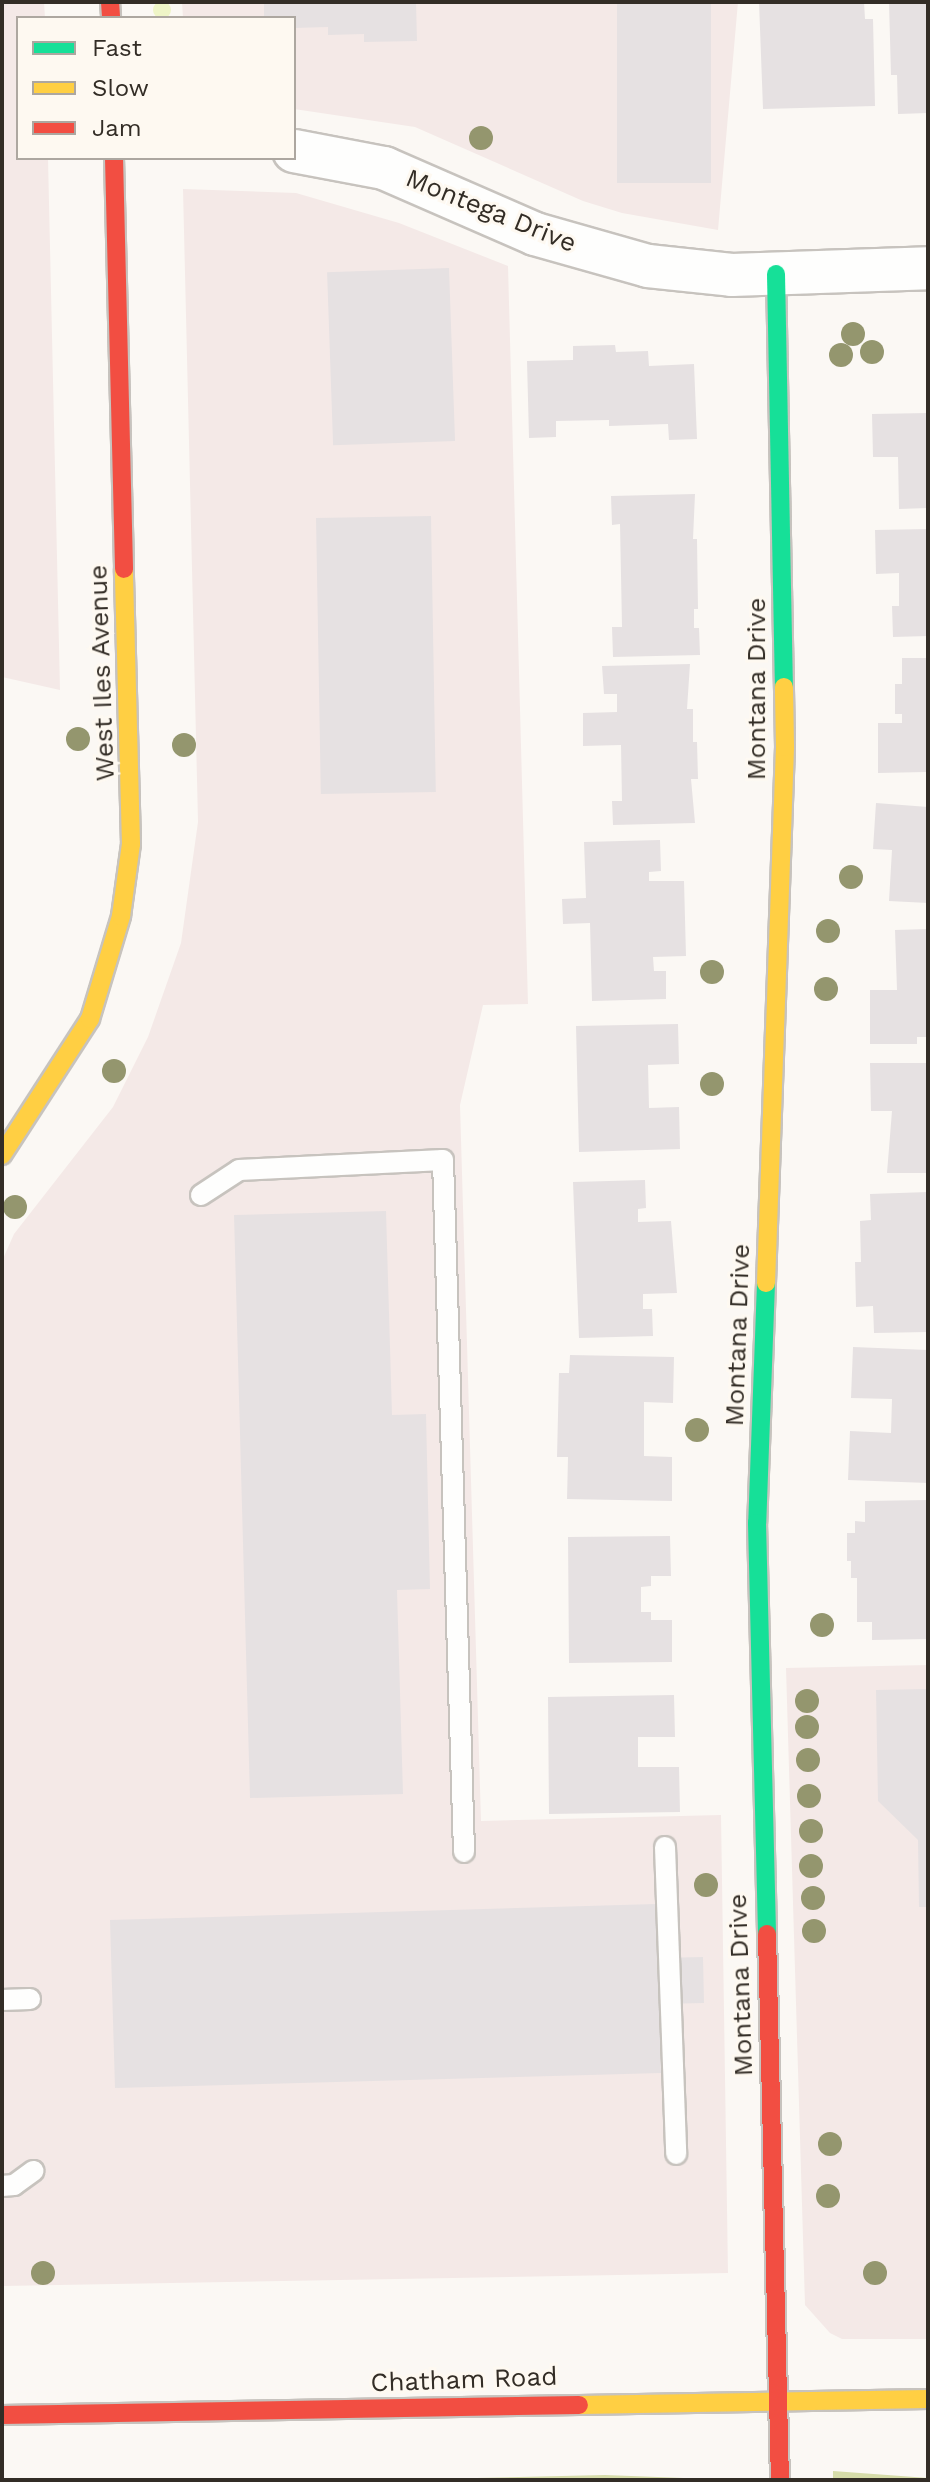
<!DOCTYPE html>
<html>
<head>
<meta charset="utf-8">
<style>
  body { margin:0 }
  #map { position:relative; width:930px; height:2482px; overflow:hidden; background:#fbf8f4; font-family:"Work Sans",sans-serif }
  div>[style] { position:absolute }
  .commercial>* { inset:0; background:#f4e9e7 }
  .green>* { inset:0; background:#eff5c7 }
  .round { border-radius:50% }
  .forest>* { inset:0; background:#d6dca9 }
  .building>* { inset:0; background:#e6e1e2; transform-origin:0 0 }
  .roads { filter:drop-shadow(2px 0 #c7c3be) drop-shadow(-2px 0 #c7c3be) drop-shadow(0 2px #c7c3be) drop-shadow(0 -2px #c7c3be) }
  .lane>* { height:20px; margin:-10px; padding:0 10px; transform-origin:10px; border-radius:10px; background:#fefefd }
  .street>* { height:42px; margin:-21px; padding:0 21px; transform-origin:21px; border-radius:21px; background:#fefefd }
  .fast>* { height:18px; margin:-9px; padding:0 9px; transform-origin:9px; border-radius:9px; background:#16e098 }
  .slow>* { height:18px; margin:-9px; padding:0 9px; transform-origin:9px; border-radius:9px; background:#ffcf43 }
  .jam>* { height:18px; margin:-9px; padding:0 9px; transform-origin:9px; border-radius:9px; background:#f24e42 }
  .trees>* { width:24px; height:24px; margin:-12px; border-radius:50%; background:#94966e }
  span { translate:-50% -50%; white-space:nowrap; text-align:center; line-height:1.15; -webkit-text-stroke:6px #fef9f1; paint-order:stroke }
  .street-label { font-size:26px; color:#332d26 }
  .frame { position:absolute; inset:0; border:4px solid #332d26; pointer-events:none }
  .legend { position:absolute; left:16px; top:16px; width:280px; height:144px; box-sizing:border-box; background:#fef9f1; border:2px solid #ada7a0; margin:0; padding:10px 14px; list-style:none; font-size:24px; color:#332d26 }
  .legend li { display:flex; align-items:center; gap:16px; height:40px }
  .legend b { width:40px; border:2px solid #ada7a0 }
</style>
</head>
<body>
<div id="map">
  <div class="commercial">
    <i style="clip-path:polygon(2px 2px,44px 2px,45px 18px,18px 18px,18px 158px,48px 158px,60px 690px,2px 677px)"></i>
    <i style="clip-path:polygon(182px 2px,738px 2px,718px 230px,622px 213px,583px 201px,415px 127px,294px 109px,294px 18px,183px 18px)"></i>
    <i style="clip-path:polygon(183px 189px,296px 193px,399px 223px,508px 266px,528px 1004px,483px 1005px,460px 1105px,481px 1821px,721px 1815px,728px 2273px,2px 2286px,2px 1261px,14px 1234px,113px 1107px,148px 1037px,181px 943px,198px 822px)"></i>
    <i style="clip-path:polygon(928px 1665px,928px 2339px,842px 2339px,830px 2333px,805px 2305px,786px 1668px)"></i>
  </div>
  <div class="green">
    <i class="round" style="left:153px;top:1px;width:18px;height:18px"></i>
  </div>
  <div class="forest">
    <i style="clip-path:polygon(833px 2471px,928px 2478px,928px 2480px,833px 2480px)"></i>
    <i style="clip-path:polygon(605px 2475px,736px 2480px,386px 2480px)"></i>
  </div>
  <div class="building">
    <i style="clip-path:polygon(264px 2px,416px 2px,417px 41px,364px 42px,364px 34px,328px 35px,328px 27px,294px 28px,294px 18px,264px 18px)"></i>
    <i style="left:617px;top:2px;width:94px;height:181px"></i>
    <i style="clip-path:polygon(759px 2px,864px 2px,865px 19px,873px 19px,875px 106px,763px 109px)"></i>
    <i style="clip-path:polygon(889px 3px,928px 3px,928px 113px,898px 114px,897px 75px,891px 75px)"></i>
    <i style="left:449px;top:268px;width:173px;height:122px;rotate:88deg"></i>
    <i style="clip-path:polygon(615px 345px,616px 352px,648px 351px,649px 366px,694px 364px,697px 439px,669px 440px,668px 424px,609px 426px,609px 420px,556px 421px,556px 437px,529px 438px,527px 361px,573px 360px,573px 346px)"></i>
    <i style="clip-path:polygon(928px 413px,928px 508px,899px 509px,898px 457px,873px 457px,872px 414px)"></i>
    <i style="clip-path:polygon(695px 494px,693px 539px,697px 539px,698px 609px,694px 609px,694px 628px,699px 628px,700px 655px,613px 657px,612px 627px,622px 627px,620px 524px,612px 525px,611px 496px)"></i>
    <i style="left:431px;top:516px;width:276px;height:115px;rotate:89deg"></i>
    <i style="clip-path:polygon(928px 529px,928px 636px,893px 637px,892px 606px,899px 606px,899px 573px,876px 574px,875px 530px)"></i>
    <i style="clip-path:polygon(902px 658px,928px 658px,928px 766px,926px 772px,878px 773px,878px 723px,902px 723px,902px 714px,895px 714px,895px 684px,902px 684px)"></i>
    <i style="clip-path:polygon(690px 664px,687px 709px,693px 709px,693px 742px,697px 742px,698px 779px,691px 779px,695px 823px,613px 825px,612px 801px,622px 801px,621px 745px,583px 746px,583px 713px,617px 712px,617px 694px,604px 694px,602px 666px)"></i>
    <i style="clip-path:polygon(876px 803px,928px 807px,928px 903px,889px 901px,892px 850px,873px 849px)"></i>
    <i style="clip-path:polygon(660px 840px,661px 871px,649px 872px,649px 881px,684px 881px,686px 956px,653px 957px,654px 971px,666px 971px,666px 999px,592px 1001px,590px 923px,563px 924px,562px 899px,586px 898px,584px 842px)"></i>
    <i style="clip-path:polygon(928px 929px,928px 1037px,917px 1037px,917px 1044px,870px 1044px,870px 990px,897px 990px,895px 930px)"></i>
    <i style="clip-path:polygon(678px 1024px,679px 1064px,648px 1065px,649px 1108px,679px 1107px,680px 1149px,579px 1152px,576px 1026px)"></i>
    <i style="clip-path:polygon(870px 1063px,928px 1063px,928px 1173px,887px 1173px,892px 1111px,871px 1111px)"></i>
    <i style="clip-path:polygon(645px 1180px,646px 1208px,638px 1209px,638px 1222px,671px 1221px,677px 1293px,643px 1294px,643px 1309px,652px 1309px,653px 1336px,579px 1338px,573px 1182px)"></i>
    <i style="clip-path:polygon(928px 1192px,928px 1332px,874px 1333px,873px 1306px,856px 1307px,855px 1262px,861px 1262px,860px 1221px,871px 1220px,870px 1194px)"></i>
    <i style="clip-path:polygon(386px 1211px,392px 1415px,426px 1414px,430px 1589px,397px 1590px,403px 1794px,250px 1798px,234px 1215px)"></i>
    <i style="clip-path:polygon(853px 1347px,928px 1350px,928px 1483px,848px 1480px,850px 1431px,891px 1433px,892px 1399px,851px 1398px)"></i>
    <i style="clip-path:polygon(570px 1355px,674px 1357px,673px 1403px,644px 1402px,644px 1456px,672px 1457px,672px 1501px,567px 1499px,568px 1457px,557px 1457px,559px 1373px,569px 1373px)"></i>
    <i style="clip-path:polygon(928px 1500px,928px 1639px,872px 1640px,872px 1622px,857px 1622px,857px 1578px,851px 1578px,851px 1561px,847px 1561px,847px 1533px,855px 1533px,855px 1521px,865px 1522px,865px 1501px)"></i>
    <i style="clip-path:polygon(670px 1536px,671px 1576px,651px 1576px,651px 1586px,641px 1587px,641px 1612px,651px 1612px,651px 1620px,672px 1620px,672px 1662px,569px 1663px,568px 1537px)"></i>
    <i style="clip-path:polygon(928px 1689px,928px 1907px,919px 1907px,918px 1840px,878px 1801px,876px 1690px)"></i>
    <i style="clip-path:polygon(674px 1695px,675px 1737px,638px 1737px,638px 1767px,679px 1767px,680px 1812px,549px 1814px,548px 1697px)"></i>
    <i style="clip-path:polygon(656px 1904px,658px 1958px,703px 1957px,704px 2003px,659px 2004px,661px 2073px,115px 2088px,110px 1920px)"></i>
  </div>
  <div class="roads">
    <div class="lane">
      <i style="left:201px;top:1195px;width:45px;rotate:-33.3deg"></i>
      <i style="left:239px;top:1170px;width:204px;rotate:-2.8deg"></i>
      <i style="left:443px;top:1160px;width:692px;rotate:88.26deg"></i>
      <i style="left:665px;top:1847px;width:307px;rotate:87.9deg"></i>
      <i style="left:2px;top:2000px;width:28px;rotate:-2deg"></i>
      <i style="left:2px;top:2186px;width:12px;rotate:-5deg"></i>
      <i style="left:14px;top:2185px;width:24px;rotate:-36deg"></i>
    </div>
    <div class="street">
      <i style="left:294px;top:151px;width:92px;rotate:10.7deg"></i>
      <i style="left:384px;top:168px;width:165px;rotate:23.6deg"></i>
      <i style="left:535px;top:234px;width:117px;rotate:15.8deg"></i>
      <i style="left:648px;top:266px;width:84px;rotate:6.1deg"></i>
      <i style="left:732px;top:275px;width:196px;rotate:-2deg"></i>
    </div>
    <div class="fast">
      <i style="left:776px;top:274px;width:413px;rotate:88.9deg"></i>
      <i style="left:766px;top:1283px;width:240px;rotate:92.1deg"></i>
      <i style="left:757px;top:1523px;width:411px;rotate:88.6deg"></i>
    </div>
    <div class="slow">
      <i style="left:2px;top:1155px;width:162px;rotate:-57.1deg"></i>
      <i style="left:90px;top:1019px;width:108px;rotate:-73.2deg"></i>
      <i style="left:121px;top:916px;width:73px;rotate:-82.1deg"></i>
      <i style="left:131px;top:844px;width:275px;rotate:-91.5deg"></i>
      <i style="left:766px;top:1283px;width:536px;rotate:-87.97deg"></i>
      <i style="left:785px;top:747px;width:60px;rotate:-91deg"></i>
      <i style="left:579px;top:2405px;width:349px;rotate:-1deg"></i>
    </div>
    <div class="jam">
      <i style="left:110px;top:2px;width:16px;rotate:86deg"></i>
      <i style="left:114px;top:158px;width:411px;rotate:88.6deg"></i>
      <i style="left:767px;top:1934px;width:546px;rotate:88.64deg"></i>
      <i style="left:2px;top:2415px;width:577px;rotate:-0.99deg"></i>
    </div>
  </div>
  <div class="trees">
    <i style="left:481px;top:138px"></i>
    <i style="left:853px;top:334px"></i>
    <i style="left:872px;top:352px"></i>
    <i style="left:841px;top:355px"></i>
    <i style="left:78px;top:739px"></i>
    <i style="left:184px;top:745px"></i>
    <i style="left:851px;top:877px"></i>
    <i style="left:828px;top:931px"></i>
    <i style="left:712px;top:972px"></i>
    <i style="left:826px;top:989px"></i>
    <i style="left:114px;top:1071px"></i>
    <i style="left:712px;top:1084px"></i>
    <i style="left:15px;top:1207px"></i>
    <i style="left:697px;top:1430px"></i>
    <i style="left:822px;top:1625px"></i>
    <i style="left:807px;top:1701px"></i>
    <i style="left:807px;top:1727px"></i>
    <i style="left:808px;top:1760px"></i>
    <i style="left:809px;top:1796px"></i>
    <i style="left:811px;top:1831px"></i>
    <i style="left:811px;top:1866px"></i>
    <i style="left:706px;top:1885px"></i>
    <i style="left:813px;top:1898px"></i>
    <i style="left:814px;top:1931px"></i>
    <i style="left:830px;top:2144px"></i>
    <i style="left:828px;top:2196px"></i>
    <i style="left:43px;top:2273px"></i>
    <i style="left:875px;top:2273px"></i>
  </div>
  <div class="street-label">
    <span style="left:491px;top:211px;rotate:22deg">Montega Drive</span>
    <span style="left:102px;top:673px;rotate:-92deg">West Iles Avenue</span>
    <span style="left:757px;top:689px;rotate:-90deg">Montana Drive</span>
    <span style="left:738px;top:1335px;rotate:-88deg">Montana Drive</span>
    <span style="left:741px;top:1985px;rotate:-92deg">Montana Drive</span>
    <span style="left:464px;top:2380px;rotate:-2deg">Chatham Road</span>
  </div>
  <div class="frame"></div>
  <ul class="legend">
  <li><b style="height:10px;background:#16e098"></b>Fast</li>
  <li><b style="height:10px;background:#ffcf43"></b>Slow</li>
  <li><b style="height:10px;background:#f24e42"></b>Jam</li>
  </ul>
</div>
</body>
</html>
